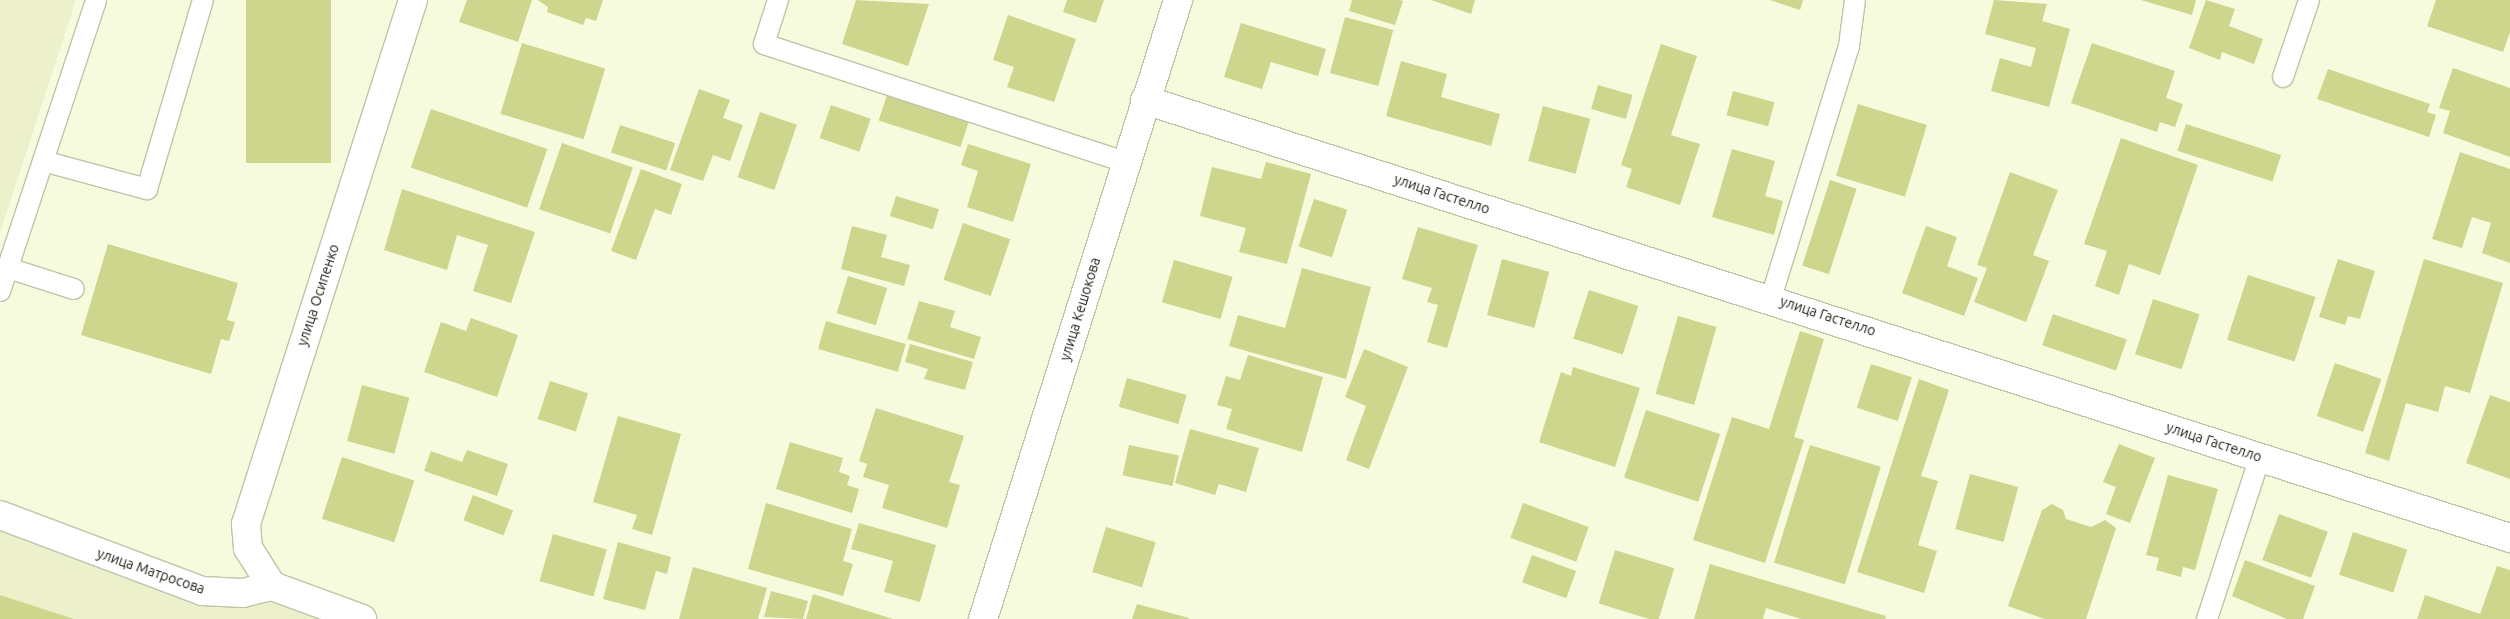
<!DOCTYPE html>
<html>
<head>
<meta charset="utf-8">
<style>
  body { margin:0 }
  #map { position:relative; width:2510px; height:619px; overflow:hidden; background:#f7fbde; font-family:Ubuntu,sans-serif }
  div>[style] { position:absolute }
  .built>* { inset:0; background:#ecf1cc }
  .building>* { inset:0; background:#ced58d; transform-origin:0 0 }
  .roads { filter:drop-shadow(1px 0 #bfc3a7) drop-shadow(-1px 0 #bfc3a7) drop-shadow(0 1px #bfc3a7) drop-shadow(0 -1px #bfc3a7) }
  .service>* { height:20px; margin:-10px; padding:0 10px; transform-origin:10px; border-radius:10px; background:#fff }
  .minor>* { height:28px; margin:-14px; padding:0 14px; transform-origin:14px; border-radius:14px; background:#fff }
  .tertiary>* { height:28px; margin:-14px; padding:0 14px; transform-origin:14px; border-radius:14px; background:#fff }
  span { translate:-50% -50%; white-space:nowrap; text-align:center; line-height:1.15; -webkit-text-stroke:4.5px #fff; paint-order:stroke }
  .street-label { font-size:14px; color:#202117 }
</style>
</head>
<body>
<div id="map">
  <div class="built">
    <i style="clip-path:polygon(0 0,76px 0,0 233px)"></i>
    <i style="clip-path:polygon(0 515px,242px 593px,362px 619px,0 619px)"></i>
  </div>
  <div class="building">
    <i style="left:246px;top:0;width:85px;height:163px"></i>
    <i style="clip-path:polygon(467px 0,532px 0,518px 42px,459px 22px)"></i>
    <i style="clip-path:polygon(538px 0,603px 0,596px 21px,586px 18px,583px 25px,547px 12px,548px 7px)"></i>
    <i style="clip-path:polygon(856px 0,929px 4px,908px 66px,842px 44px)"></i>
    <i style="clip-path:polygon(1067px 0,1104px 0,1096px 23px,1063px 12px)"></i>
    <i style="clip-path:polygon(1352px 0,1400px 0,1403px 1px,1395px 25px,1349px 11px)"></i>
    <i style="clip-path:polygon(1431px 0,1475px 0,1471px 14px)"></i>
    <i style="clip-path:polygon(1770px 0,1803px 0,1800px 10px)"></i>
    <i style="clip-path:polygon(1994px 0,2047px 4px,2042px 21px,2070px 29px,2049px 107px,1991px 91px,2000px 58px,2031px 67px,2036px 48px,1985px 34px)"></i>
    <i style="clip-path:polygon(2141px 0,2196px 0,2192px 15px)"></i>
    <i style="clip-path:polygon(2206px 0,2235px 9px,2229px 26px,2263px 39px,2254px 64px,2222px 52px,2220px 60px,2189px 48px)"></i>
    <i style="clip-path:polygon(2436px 0,2510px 0,2510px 32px,2503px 52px,2427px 26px)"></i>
    <i style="clip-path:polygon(1008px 15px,1076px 39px,1054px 102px,1007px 87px,1014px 67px,993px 60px)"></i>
    <i style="left:1345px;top:17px;width:50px;height:58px;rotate:15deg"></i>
    <i style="clip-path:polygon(1241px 23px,1326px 49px,1318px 76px,1271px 62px,1262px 89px,1224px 77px)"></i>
    <i style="left:522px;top:43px;width:87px;height:74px;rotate:17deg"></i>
    <i style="clip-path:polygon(2092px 43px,2175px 71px,2166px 98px,2183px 104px,2175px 127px,2160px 122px,2157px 132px,2071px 103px)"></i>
    <i style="clip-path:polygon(1661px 44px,1697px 56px,1671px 135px,1700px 144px,1680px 205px,1626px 187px,1632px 169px,1621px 165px)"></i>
    <i style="clip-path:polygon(1401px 61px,1447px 74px,1441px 97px,1500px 114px,1491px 146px,1386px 116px)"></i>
    <i style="clip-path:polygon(2453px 68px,2510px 88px,2510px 157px,2443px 133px,2450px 111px,2439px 108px)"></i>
    <i style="clip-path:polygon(2328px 69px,2430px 104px,2427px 112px,2436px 115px,2429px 137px,2317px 99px)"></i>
    <i style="left:1598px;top:85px;width:36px;height:25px;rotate:16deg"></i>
    <i style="clip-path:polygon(699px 89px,730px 100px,723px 118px,743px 125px,730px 161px,713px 155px,703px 181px,670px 170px)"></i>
    <i style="left:1733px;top:91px;width:43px;height:25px;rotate:15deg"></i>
    <i style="left:888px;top:92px;width:86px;height:30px;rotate:18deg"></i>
    <i style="left:1858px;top:104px;width:72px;height:75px;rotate:17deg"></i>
    <i style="left:831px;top:105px;width:42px;height:35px;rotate:19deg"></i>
    <i style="left:1543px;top:106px;width:49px;height:57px;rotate:15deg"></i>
    <i style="left:431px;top:109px;width:123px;height:62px;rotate:19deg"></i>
    <i style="left:760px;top:112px;width:39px;height:69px;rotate:19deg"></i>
    <i style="left:2186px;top:124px;width:100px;height:28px;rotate:18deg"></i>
    <i style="left:620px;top:125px;width:58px;height:29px;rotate:18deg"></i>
    <i style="clip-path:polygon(2121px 138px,2198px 165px,2160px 275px,2129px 264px,2119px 295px,2095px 286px,2107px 251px,2084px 244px)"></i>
    <i style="left:562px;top:143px;width:75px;height:70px;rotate:19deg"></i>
    <i style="clip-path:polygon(968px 144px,1031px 164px,1013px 222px,967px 207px,978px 171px,961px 165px)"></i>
    <i style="clip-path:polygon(1732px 149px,1775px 161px,1765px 196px,1783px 201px,1774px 235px,1712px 217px)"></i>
    <i style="clip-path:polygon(2460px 152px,2510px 169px,2510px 263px,2482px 253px,2491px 223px,2472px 217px,2462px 248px,2432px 239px)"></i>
    <i style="clip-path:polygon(1266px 162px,1311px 174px,1287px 264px,1239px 252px,1246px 228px,1200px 216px,1212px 167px,1261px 179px)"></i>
    <i style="clip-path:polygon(641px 169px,682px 184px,671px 215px,655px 209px,636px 260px,611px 251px)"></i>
    <i style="clip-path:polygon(2010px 172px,2058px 190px,2033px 255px,2049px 261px,2026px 322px,1974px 302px,1987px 268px,1977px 265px)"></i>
    <i style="left:1830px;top:180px;width:28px;height:90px;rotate:18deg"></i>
    <i style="clip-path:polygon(402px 189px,535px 232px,511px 303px,473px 291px,488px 245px,457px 235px,447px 270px,384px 250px)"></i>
    <i style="left:896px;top:196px;width:45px;height:21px;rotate:17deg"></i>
    <i style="left:1314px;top:199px;width:35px;height:50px;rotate:18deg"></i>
    <i style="left:963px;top:223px;width:50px;height:60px;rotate:19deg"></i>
    <i style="clip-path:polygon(852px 226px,887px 235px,881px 257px,910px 265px,904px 286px,841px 269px)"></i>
    <i style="clip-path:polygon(1926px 226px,1957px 237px,1947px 266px,1978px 278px,1964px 316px,1902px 293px)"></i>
    <i style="clip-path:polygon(1418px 227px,1478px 245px,1447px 348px,1427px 342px,1438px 305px,1427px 302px,1432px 288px,1402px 279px)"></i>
    <i style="clip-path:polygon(108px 244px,238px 283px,227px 320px,235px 322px,229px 341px,221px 339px,211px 374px,81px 335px)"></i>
    <i style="left:1502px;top:259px;width:49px;height:58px;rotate:15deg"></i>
    <i style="clip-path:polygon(2338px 259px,2375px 271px,2360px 319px,2348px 316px,2345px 325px,2319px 317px)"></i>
    <i style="clip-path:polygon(2424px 259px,2503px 283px,2470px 393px,2445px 386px,2438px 412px,2406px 403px,2389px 461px,2365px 453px)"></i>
    <i style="left:1174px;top:260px;width:61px;height:44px;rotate:16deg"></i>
    <i style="clip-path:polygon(1302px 268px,1371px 287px,1346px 379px,1229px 346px,1238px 315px,1285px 328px)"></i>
    <i style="left:2248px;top:275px;width:71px;height:68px;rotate:18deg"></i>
    <i style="left:848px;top:276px;width:41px;height:39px;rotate:17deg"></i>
    <i style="left:1589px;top:290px;width:52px;height:51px;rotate:18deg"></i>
    <i style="left:2153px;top:299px;width:49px;height:58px;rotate:18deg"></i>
    <i style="clip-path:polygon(919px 301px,955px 311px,950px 327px,981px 337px,974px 359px,907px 339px)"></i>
    <i style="left:2053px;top:314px;width:78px;height:33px;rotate:19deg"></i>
    <i style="left:1678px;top:316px;width:40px;height:81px;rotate:16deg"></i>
    <i style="clip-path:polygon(471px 318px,518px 335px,497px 397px,424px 372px,441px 322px,466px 331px)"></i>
    <i style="left:826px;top:321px;width:83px;height:29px;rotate:16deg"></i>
    <i style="clip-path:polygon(1800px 331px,1824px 339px,1794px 437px,1804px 440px,1765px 563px,1693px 540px,1732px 417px,1769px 429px)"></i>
    <i style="clip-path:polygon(910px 344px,973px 362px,965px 390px,924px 379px,928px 369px,905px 362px)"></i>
    <i style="clip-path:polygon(1364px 349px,1408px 367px,1369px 469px,1346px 460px,1366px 406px,1345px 397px)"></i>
    <i style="clip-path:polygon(1248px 355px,1323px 377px,1302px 452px,1226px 429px,1232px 409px,1217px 405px,1226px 376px,1240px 380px)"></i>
    <i style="left:2335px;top:363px;width:49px;height:56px;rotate:19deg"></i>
    <i style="left:1871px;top:364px;width:43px;height:46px;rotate:18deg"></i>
    <i style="clip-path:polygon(1573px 367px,1640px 388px,1615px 467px,1539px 442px,1561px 372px,1571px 376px)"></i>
    <i style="left:1127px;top:378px;width:62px;height:30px;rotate:16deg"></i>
    <i style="clip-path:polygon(1919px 379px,1949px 390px,1921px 476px,1938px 481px,1918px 545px,1937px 551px,1924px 593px,1857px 572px)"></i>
    <i style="left:550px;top:381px;width:40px;height:40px;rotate:18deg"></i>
    <i style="left:362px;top:385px;width:49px;height:58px;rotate:15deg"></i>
    <i style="clip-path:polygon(2490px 395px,2510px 402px,2510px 479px,2466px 463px)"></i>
    <i style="clip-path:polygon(876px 408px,964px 436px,949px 482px,960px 485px,947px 528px,882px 508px,889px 485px,863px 477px,867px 464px,859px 461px)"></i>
    <i style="left:1646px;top:410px;width:78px;height:71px;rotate:18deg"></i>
    <i style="clip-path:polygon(618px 416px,681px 434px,652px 535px,632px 529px,637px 515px,593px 502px)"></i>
    <i style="clip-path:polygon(1190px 429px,1259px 448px,1246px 492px,1219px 484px,1215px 495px,1175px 483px)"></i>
    <i style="clip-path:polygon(790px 442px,843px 458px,839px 472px,850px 476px,847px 485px,859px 489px,852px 513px,776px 489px)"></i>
    <i style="clip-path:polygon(2119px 444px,2155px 458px,2130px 523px,2106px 514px,2116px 487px,2103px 482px)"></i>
    <i style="left:1129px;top:445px;width:51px;height:31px;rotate:12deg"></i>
    <i style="left:1810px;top:445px;width:74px;height:123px;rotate:17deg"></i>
    <i style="clip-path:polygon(467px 450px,508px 464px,497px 496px,424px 471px,431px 451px,462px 462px)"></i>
    <i style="left:342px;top:457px;width:76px;height:65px;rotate:18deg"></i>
    <i style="left:1970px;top:474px;width:50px;height:57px;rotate:15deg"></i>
    <i style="clip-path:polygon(2168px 475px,2218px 489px,2195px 570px,2183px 567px,2181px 577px,2156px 570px,2159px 558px,2146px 555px)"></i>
    <i style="left:473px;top:495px;width:43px;height:27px;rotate:21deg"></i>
    <i style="clip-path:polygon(766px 503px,852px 529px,843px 561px,853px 564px,843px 596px,748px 569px)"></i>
    <i style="left:1523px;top:503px;width:70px;height:37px;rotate:20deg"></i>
    <i style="clip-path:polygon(2052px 504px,2063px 510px,2066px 519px,2091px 527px,2105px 520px,2116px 528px,2086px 619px,2045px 619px,2008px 606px,2042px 510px)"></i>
    <i style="left:2279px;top:514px;width:52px;height:49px;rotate:20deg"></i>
    <i style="clip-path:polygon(859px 523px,936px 545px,920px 602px,884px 592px,893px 561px,851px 549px)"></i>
    <i style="left:1106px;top:527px;width:52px;height:47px;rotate:17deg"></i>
    <i style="left:2353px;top:532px;width:57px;height:45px;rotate:18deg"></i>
    <i style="left:553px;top:534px;width:56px;height:49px;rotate:16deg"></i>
    <i style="clip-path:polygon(618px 542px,671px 557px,667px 574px,656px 571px,645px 610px,603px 599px)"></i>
    <i style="left:1615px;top:550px;width:62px;height:56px;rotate:17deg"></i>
    <i style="left:1532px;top:555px;width:47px;height:29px;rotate:20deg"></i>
    <i style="clip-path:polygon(2245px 560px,2315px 586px,2303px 619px,2287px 619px,2232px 596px)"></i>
    <i style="clip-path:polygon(1710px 564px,1886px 616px,1885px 619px,1801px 619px,1766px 608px,1763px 619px,1694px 619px)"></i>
    <i style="clip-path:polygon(2497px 566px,2510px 570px,2510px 619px,2417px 619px,2425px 595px,2480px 614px)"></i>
    <i style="clip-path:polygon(693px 567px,767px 588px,758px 619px,679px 619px)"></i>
    <i style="clip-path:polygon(771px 591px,808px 601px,803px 619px,764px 617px)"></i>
    <i style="clip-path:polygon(813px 594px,893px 619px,806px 619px)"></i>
    <i style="clip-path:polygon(0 595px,74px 619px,0 619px)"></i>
    <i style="clip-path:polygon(1137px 604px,1189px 618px,1189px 619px,1132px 619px)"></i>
  </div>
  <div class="roads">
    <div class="service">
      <i style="left:778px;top:0;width:46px;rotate:107.7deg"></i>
      <i style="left:764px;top:44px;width:381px;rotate:18.1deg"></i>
      <i style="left:2283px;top:77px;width:81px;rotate:-71.3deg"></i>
      <i style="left:43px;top:161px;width:108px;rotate:15.1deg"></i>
      <i style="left:147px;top:189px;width:197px;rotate:-73.5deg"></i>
      <i style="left:8px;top:268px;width:69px;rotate:17.7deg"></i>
      <i style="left:0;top:291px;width:306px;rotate:-71.7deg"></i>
      <i style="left:1771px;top:298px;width:264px;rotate:-72.8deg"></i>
      <i style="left:1849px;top:46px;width:46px;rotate:-82.6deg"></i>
      <i style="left:2207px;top:619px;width:170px;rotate:-71.9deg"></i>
    </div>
    <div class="minor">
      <i style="left:1145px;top:100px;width:1434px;rotate:17.79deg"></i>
      <i style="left:0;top:515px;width:216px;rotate:20.6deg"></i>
      <i style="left:202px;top:591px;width:41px;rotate:2.8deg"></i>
      <i style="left:243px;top:593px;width:30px;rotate:-14deg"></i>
      <i style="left:272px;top:586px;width:96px;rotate:20.1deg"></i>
      <i style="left:272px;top:586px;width:45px;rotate:-122.3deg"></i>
      <i style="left:248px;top:548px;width:24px;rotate:-95deg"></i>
      <i style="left:246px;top:524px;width:550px;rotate:-72.32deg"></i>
    </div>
    <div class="tertiary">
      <i style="left:983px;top:619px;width:649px;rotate:-72.51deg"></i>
    </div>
  </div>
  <div class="street-label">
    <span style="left:1442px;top:194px;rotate:18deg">улица Гастелло</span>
    <span style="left:318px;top:295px;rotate:-72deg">улица Осипенко</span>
    <span style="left:1080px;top:309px;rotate:-73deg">улица Кешокова</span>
    <span style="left:1828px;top:316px;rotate:18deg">улица Гастелло</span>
    <span style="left:2214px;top:442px;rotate:18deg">улица Гастелло</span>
    <span style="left:151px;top:571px;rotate:19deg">улица Матросова</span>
  </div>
</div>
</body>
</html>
